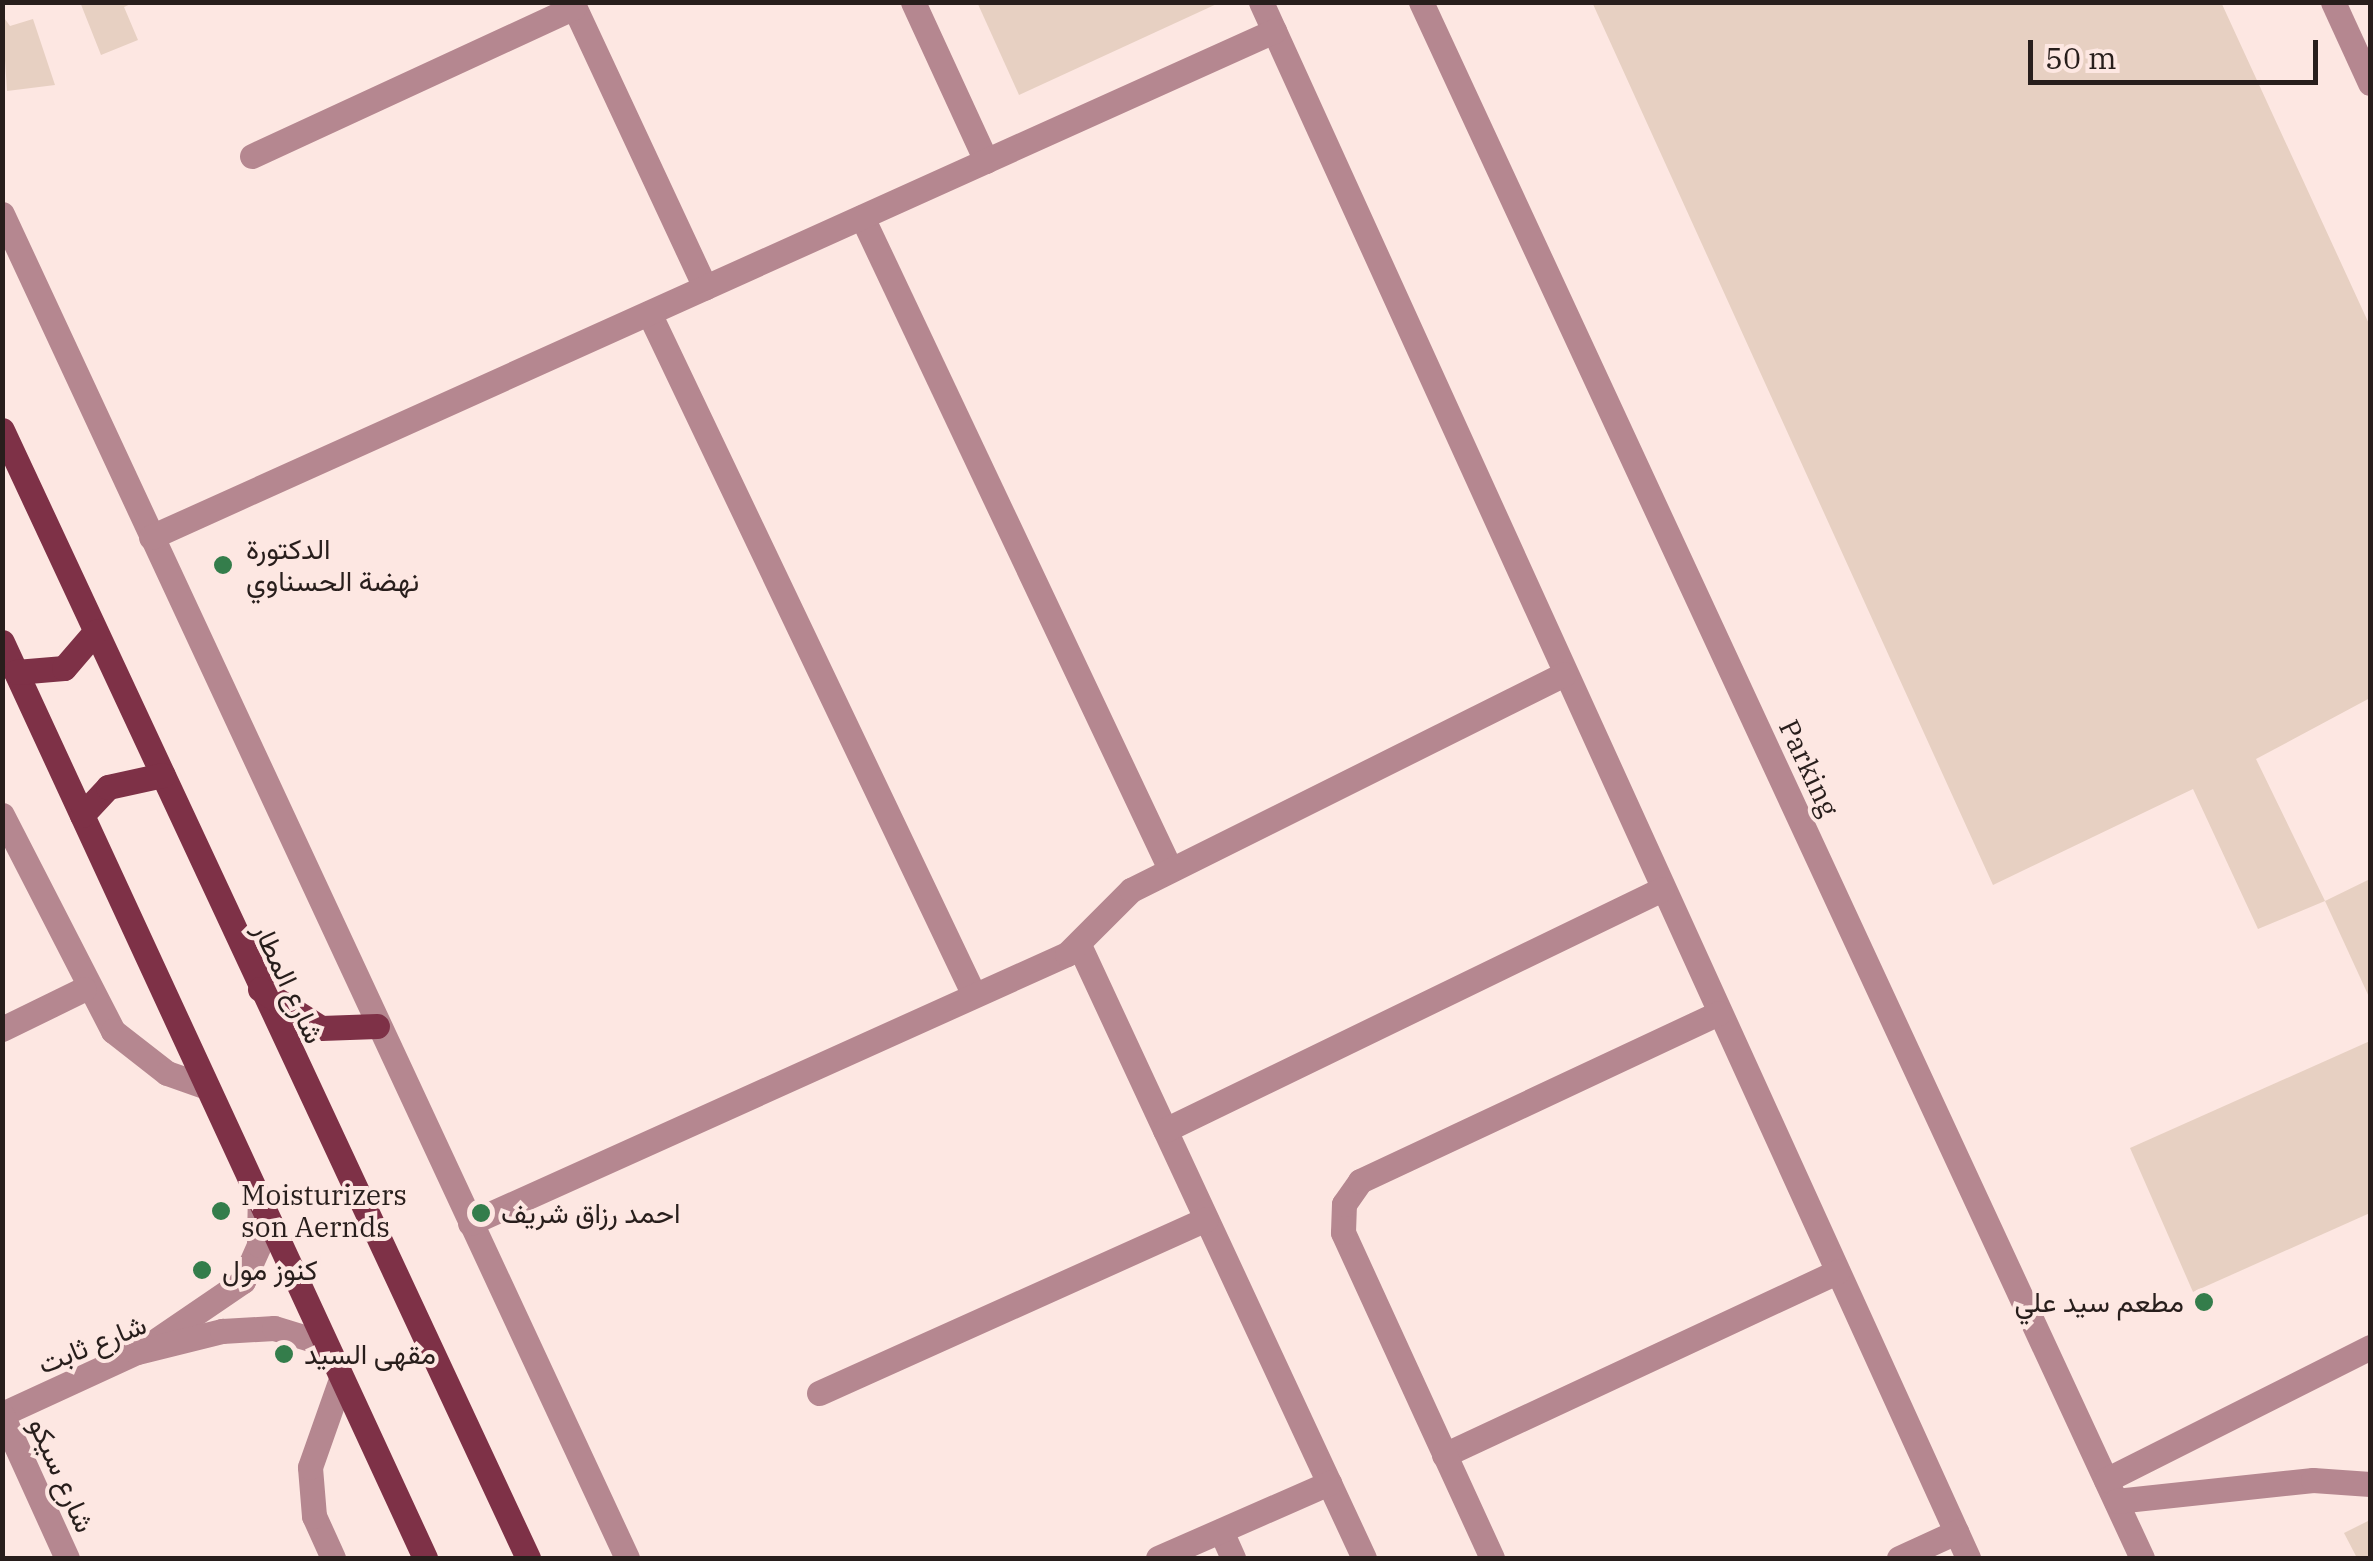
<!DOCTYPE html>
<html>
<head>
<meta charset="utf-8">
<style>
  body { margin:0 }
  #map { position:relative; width:2373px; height:1561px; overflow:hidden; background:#fde7e2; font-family:"IBM Plex Serif",Vazirmatn,serif }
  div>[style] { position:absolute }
  .building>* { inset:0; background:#e7d0c2 }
  .minor>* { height:25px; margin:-12.5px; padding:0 12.5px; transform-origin:12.5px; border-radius:12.5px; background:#b58790 }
  .major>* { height:25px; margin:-12.5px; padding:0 12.5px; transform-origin:12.5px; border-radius:12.5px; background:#7e3147 }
  .dots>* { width:28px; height:28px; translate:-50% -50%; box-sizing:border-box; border:5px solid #fde7e2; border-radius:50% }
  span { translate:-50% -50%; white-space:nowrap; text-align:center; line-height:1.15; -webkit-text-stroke:8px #fde7e2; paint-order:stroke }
  .poi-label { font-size:28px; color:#281e1c }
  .left { translate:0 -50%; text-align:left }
  .right { translate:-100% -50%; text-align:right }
  .street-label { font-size:28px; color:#281e1c }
  .frame { position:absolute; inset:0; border:5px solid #281e1c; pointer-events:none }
  .scale { position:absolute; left:2028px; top:40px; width:290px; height:45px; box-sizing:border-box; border:5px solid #281e1c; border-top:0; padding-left:12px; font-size:30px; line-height:35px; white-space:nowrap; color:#281e1c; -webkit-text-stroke:8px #fde7e2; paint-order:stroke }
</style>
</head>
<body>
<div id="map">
  <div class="building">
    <i style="clip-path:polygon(80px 2px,135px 2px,124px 7px,138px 40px,101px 55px)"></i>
    <i style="clip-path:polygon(977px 2px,1221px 2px,1019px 95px)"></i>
    <i style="clip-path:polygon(1592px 2px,2221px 2px,2370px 326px,2370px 698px,2256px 759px,2325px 901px,2258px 929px,2193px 789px,1993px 885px)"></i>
    <i style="clip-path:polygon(2px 15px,10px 26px,33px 19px,55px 85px,7px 91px)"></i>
    <i style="clip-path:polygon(2370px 879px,2370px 999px,2325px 901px)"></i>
    <i style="clip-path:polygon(2370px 1041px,2370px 1213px,2193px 1292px,2130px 1148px)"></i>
    <i style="clip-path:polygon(2370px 1520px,2370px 1558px,2357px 1558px,2344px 1533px)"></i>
  </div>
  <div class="minor">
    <i style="left:572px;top:2px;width:315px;rotate:65deg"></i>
    <i style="left:913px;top:2px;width:175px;rotate:65.3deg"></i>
    <i style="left:1261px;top:2px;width:1709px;rotate:65.56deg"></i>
    <i style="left:1421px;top:2px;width:1715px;rotate:65.14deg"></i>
    <i style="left:2333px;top:2px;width:89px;rotate:65.4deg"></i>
    <i style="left:252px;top:156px;width:355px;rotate:-24.8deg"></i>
    <i style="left:2px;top:214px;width:1482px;rotate:65.06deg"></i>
    <i style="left:862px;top:217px;width:721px;rotate:64.71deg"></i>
    <i style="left:649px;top:313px;width:755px;rotate:64.52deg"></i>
    <i style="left:151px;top:537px;width:1232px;rotate:-24.26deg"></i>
    <i style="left:2px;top:815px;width:243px;rotate:62.8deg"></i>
    <i style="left:113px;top:1031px;width:68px;rotate:37.9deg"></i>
    <i style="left:167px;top:1073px;width:42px;rotate:19.3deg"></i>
    <i style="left:1079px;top:945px;width:676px;rotate:65.07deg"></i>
    <i style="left:2px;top:1029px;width:91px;rotate:-26deg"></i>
    <i style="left:1165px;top:1130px;width:552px;rotate:-25.87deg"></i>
    <i style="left:470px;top:1223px;width:655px;rotate:-24.26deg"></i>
    <i style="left:1067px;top:954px;width:91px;rotate:-45deg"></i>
    <i style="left:1131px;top:890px;width:484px;rotate:-26.5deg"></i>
    <i style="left:158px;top:1339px;width:103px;rotate:-34.3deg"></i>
    <i style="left:243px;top:1281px;width:39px;rotate:-66deg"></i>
    <i style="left:259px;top:1245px;width:39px;rotate:-89deg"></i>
    <i style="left:819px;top:1393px;width:424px;rotate:-24.2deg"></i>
    <i style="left:2px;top:1414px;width:149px;rotate:-24.7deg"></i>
    <i style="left:137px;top:1352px;width:88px;rotate:-13.9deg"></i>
    <i style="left:222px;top:1331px;width:52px;rotate:-3.3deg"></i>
    <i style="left:274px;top:1328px;width:51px;rotate:17deg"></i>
    <i style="left:2px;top:1415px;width:157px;rotate:65.6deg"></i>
    <i style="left:1444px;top:1455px;width:434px;rotate:-25deg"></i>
    <i style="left:2106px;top:1480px;width:296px;rotate:-26.7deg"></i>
    <i style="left:2116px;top:1501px;width:198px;rotate:-6.1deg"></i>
    <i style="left:2313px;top:1480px;width:57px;rotate:4deg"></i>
    <i style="left:1221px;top:1531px;width:30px;rotate:66deg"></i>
    <i style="left:333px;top:1558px;width:46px;rotate:-114.3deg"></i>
    <i style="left:314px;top:1516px;width:49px;rotate:-94.7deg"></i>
    <i style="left:310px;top:1467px;width:93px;rotate:-70.6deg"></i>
    <i style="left:1158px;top:1558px;width:187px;rotate:-23.7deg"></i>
    <i style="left:1492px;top:1558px;width:358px;rotate:-114.6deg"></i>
    <i style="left:1343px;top:1232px;width:28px;rotate:-88deg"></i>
    <i style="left:1344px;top:1204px;width:28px;rotate:-55deg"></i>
    <i style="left:1360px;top:1181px;width:396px;rotate:-25.1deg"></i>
    <i style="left:1899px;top:1558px;width:63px;rotate:-24.5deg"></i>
  </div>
  <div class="major">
    <i style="left:2px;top:430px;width:1245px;rotate:65deg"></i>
    <i style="left:2px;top:642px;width:1009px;rotate:65.21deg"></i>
    <i style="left:16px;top:672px;width:48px;rotate:-4.8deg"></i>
    <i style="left:64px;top:668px;width:48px;rotate:-49.3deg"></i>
    <i style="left:82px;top:815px;width:38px;rotate:-47deg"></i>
    <i style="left:108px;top:787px;width:56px;rotate:-12.3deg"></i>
    <i style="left:260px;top:989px;width:72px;rotate:32.6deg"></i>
    <i style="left:321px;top:1028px;width:56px;rotate:-2deg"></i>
  </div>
  <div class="dots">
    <i style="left:223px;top:565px;background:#347d4b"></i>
    <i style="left:221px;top:1211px;background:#347d4b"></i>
    <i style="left:481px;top:1213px;background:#347d4b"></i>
    <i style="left:202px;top:1270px;background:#347d4b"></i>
    <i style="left:2204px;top:1302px;background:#347d4b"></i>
    <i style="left:284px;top:1354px;background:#347d4b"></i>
  </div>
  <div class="poi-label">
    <span class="left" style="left:246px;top:565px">الدكتورة<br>نهضة الحسناوي</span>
    <span class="left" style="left:241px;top:1211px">Moisturizers<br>son Aernds</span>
    <span class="left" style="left:501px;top:1213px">احمد رزاق شريف</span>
    <span class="left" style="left:222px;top:1270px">كنوز مول</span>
    <span class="right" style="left:2184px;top:1302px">مطعم سيد علي</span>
    <span class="left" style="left:304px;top:1354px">مقهى السيد</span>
  </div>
  <div class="street-label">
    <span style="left:1809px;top:768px;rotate:65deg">Parking</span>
    <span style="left:289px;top:983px;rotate:65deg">شارع المطار</span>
    <span style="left:92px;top:1344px;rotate:-22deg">شارع ثابت</span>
    <span style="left:62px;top:1475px;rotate:66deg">شارع سيكو</span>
  </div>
  <div class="frame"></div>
  <div class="scale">50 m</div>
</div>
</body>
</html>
